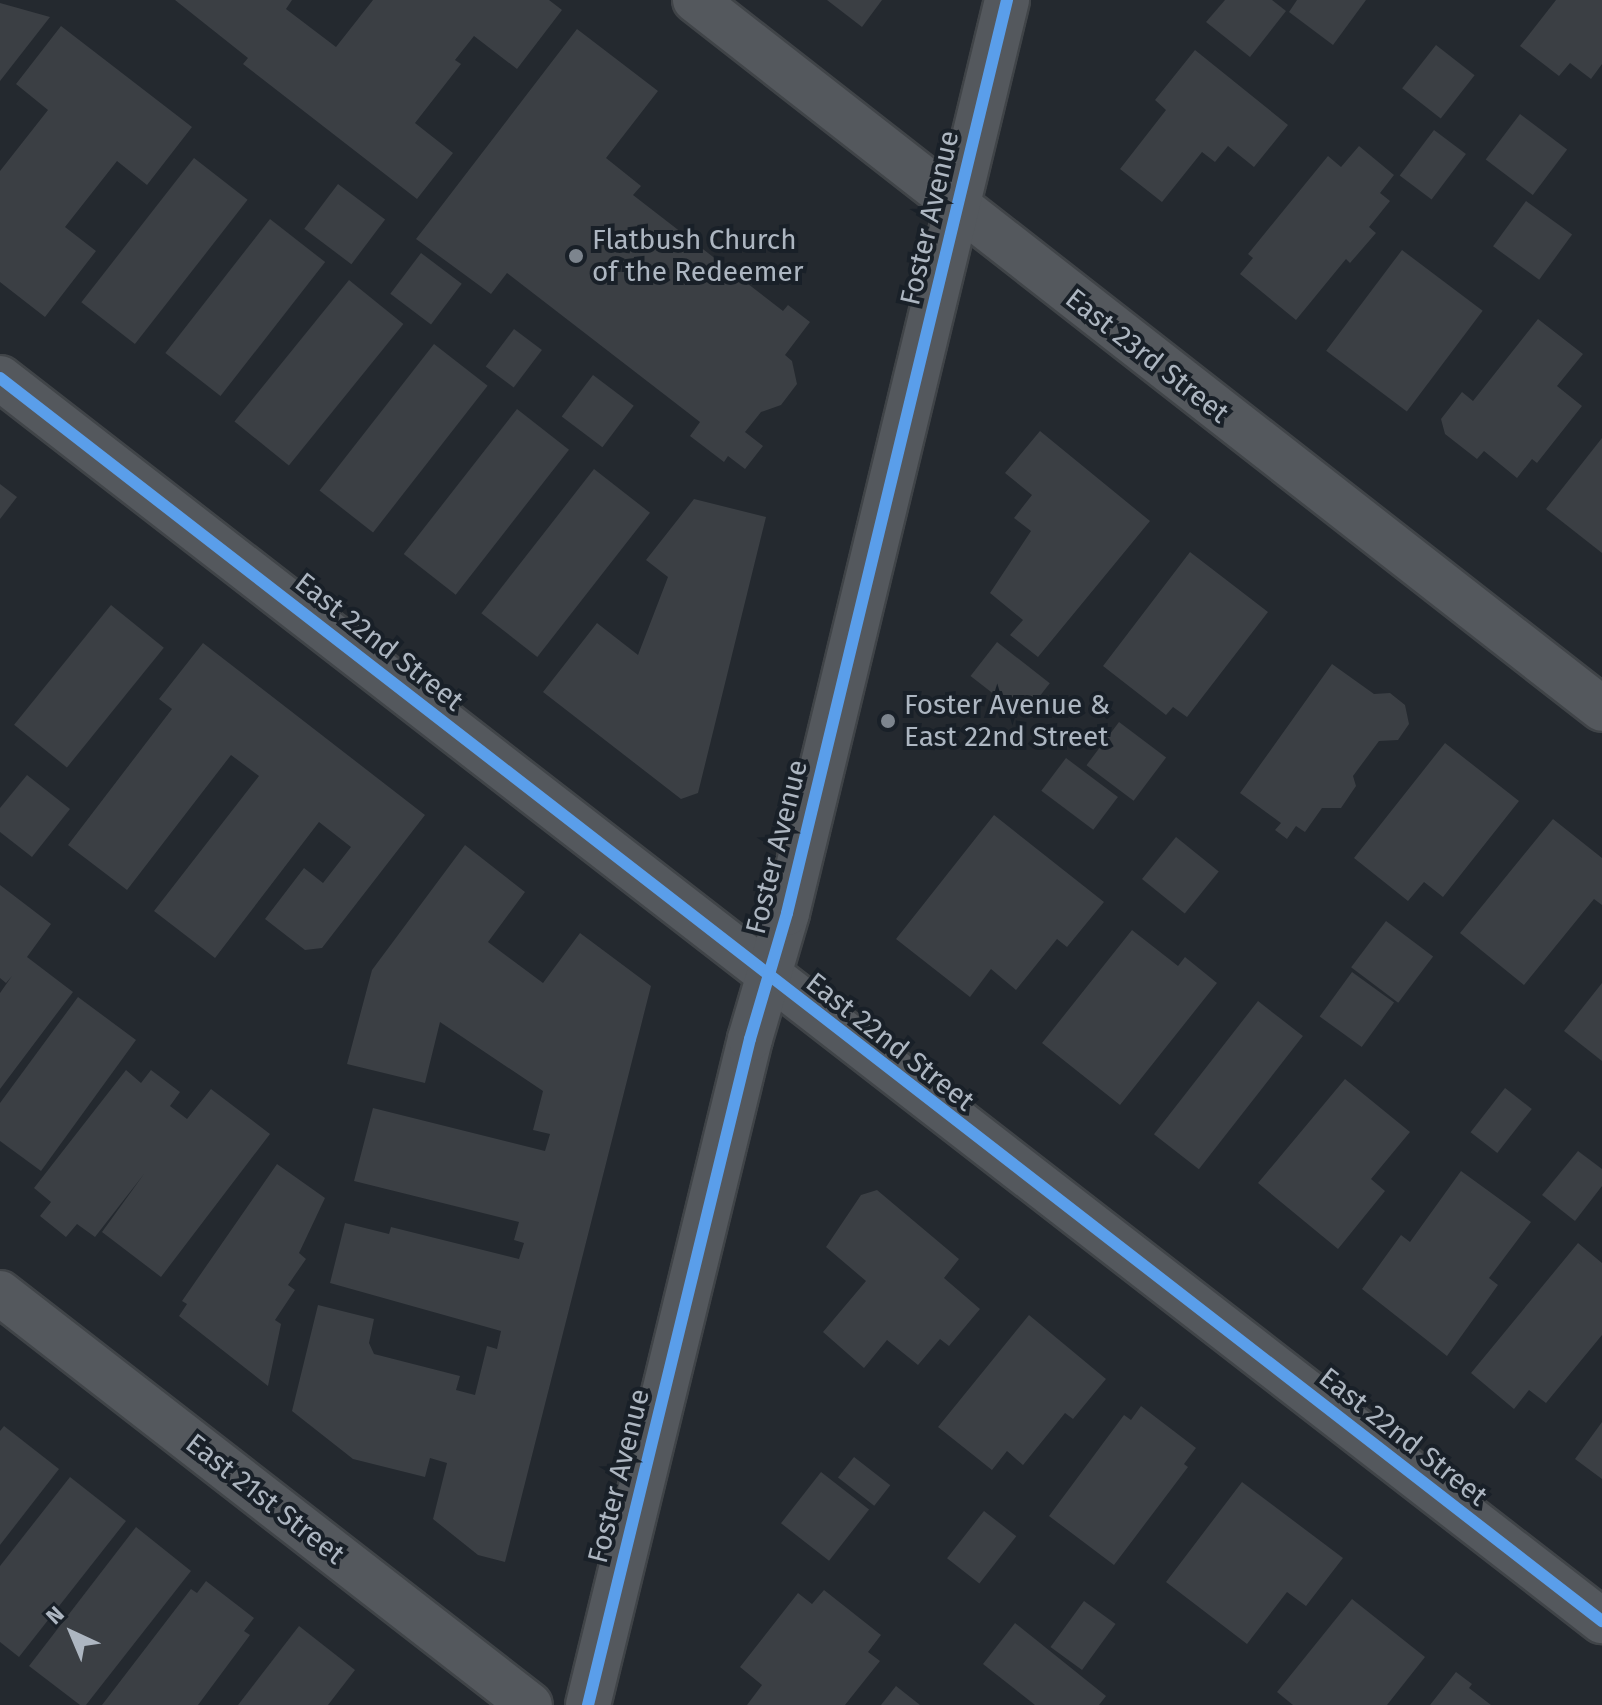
<!DOCTYPE html>
<html>
<head>
<meta charset="utf-8">
<style>
  body { margin:0 }
  #map { position:relative; width:1602px; height:1705px; overflow:hidden; background:#24292f; font-family:"Fira Sans",sans-serif }
  div>[style] { position:absolute }
  .building>* { inset:0; background:#3b3f44; transform-origin:0 0 }
  .roads { filter:drop-shadow(2px 0 #404448) drop-shadow(-2px 0 #404448) drop-shadow(0 2px #404448) drop-shadow(0 -2px #404448) }
  .minor>* { height:44px; margin:-22px; padding:0 22px; transform-origin:22px; border-radius:22px; background:#54585d }
  .cycleway>* { height:12px; margin:-6px; padding:0 6px; transform-origin:6px; border-radius:6px; background:#5a9eea }
  .dots>* { width:22px; height:22px; translate:-50% -50%; box-sizing:border-box; border:4px solid #192028; border-radius:50% }
  span { translate:-50% -50%; white-space:nowrap; text-align:center; line-height:1.15; -webkit-text-stroke:8px #192028; paint-order:stroke }
  .street-label { font-size:28px; color:#adb6c1 }
  .poi-label { font-size:28px; color:#adb6c1 }
  .left { translate:0 -50%; text-align:left }
  .north { position:absolute; left:32px; top:1593px; width:80px; height:80px; -webkit-text-stroke:6px #192028; paint-order:stroke; rotate:316deg; font-size:22px; font-weight:700; line-height:32px; text-align:center; color:#adb6c1 }
  .north::after { content:''; display:block; margin:auto; width:28px; height:36px; background:#adb6c1; clip-path:polygon(50% 0,100% 100%,50% 72%,0 100%) }
</style>
</head>
<body>
<div id="map">
  <div class="building">
    <i style="clip-path:polygon(175px 0,292px 0,286px 9px,336px 47px,373px 0,549px 0,562px 10px,517px 69px,474px 36px,455px 60px,461px 64px,415px 123px,453px 153px,417px 199px,243px 64px,248px 58px)"></i>
    <i style="clip-path:polygon(827px 0,882px 0,862px 27px)"></i>
    <i style="clip-path:polygon(1225px 0,1272px 0,1286px 11px,1250px 57px,1206px 22px)"></i>
    <i style="clip-path:polygon(1297px 0,1366px 0,1333px 45px,1289px 12px)"></i>
    <i style="clip-path:polygon(1556px 0,1602px 0,1602px 64px,1591px 79px,1570px 63px,1559px 76px,1520px 46px)"></i>
    <i style="clip-path:polygon(0 3px,50px 17px,0 81px)"></i>
    <i style="clip-path:polygon(61px 26px,192px 127px,147px 185px,117px 161px,65px 227px,96px 251px,45px 317px,0 282px,0 171px,48px 110px,16px 84px)"></i>
    <i style="clip-path:polygon(577px 29px,658px 91px,606px 158px,641px 186px,633px 195px,783px 311px,788px 305px,810px 322px,785px 355px,792px 361px,797px 384px,781px 405px,761px 412px,745px 432px,763px 446px,745px 469px,728px 456px,724px 462px,690px 436px,700px 422px,507px 273px,491px 294px,416px 239px)"></i>
    <i style="left:1436px;top:45px;width:49px;height:55px;rotate:38deg"></i>
    <i style="clip-path:polygon(1195px 50px,1288px 125px,1254px 167px,1228px 146px,1215px 162px,1202px 152px,1162px 202px,1120px 169px,1166px 110px,1155px 100px)"></i>
    <i style="left:1520px;top:114px;width:59px;height:57px;rotate:37deg"></i>
    <i style="left:1434px;top:130px;width:40px;height:57px;rotate:37deg"></i>
    <i style="clip-path:polygon(1359px 146px,1394px 175px,1380px 193px,1390px 201px,1369px 227px,1376px 233px,1350px 263px,1346px 259px,1296px 320px,1240px 274px,1253px 258px,1248px 254px,1328px 156px,1341px 167px)"></i>
    <i style="left:194px;top:158px;width:68px;height:183px;rotate:38deg"></i>
    <i style="left:338px;top:184px;width:59px;height:56px;rotate:37deg"></i>
    <i style="left:1526px;top:201px;width:57px;height:56px;rotate:36deg"></i>
    <i style="left:270px;top:219px;width:70px;height:170px;rotate:38deg"></i>
    <i style="left:1402px;top:250px;width:101px;height:126px;rotate:37deg"></i>
    <i style="left:421px;top:253px;width:51px;height:51px;rotate:37deg"></i>
    <i style="left:349px;top:280px;width:70px;height:182px;rotate:39deg"></i>
    <i style="clip-path:polygon(1538px 319px,1583px 354px,1557px 386px,1582px 406px,1537px 463px,1532px 459px,1517px 478px,1484px 451px,1477px 459px,1445px 434px,1441px 419px,1462px 392px,1473px 401px)"></i>
    <i style="left:514px;top:329px;width:35px;height:47px;rotate:37deg"></i>
    <i style="left:434px;top:344px;width:68px;height:186px;rotate:38deg"></i>
    <i style="left:593px;top:375px;width:51px;height:52px;rotate:37deg"></i>
    <i style="left:517px;top:409px;width:66px;height:184px;rotate:38deg"></i>
    <i style="clip-path:polygon(1040px 431px,1150px 521px,1038px 657px,1010px 635px,1023px 620px,990px 593px,1031px 531px,1014px 518px,1032px 495px,1005px 473px)"></i>
    <i style="clip-path:polygon(1602px 438px,1602px 553px,1546px 509px)"></i>
    <i style="left:594px;top:469px;width:71px;height:183px;rotate:38deg"></i>
    <i style="clip-path:polygon(0 484px,17px 497px,0 519px)"></i>
    <i style="clip-path:polygon(694px 499px,766px 517px,698px 793px,681px 799px,543px 692px,597px 623px,638px 655px,668px 577px,646px 560px)"></i>
    <i style="clip-path:polygon(1190px 552px,1268px 612px,1187px 717px,1173px 707px,1166px 715px,1103px 666px)"></i>
    <i style="left:111px;top:605px;width:68px;height:154px;rotate:39deg"></i>
    <i style="left:997px;top:642px;width:67px;height:43px;rotate:38deg"></i>
    <i style="clip-path:polygon(203px 643px,425px 815px,322px 948px,305px 950px,265px 919px,304px 868px,323px 883px,351px 847px,319px 822px,215px 958px,154px 911px,259px 776px,231px 755px,127px 890px,68px 845px,172px 709px,159px 699px)"></i>
    <i style="clip-path:polygon(1332px 664px,1374px 694px,1390px 693px,1405px 705px,1409px 724px,1398px 740px,1379px 741px,1353px 776px,1356px 786px,1341px 808px,1322px 808px,1305px 832px,1296px 826px,1287px 839px,1275px 830px,1281px 823px,1240px 793px)"></i>
    <i style="left:1119px;top:722px;width:59px;height:54px;rotate:37deg"></i>
    <i style="clip-path:polygon(1445px 743px,1519px 801px,1443px 897px,1424px 882px,1408px 901px,1354px 858px)"></i>
    <i style="left:1066px;top:758px;width:65px;height:41px;rotate:37deg"></i>
    <i style="clip-path:polygon(27px 775px,70px 809px,32px 857px,0 832px,0 808px)"></i>
    <i style="clip-path:polygon(994px 815px,1104px 902px,1067px 947px,1057px 939px,1016px 990px,991px 969px,970px 997px,896px 939px)"></i>
    <i style="clip-path:polygon(1553px 819px,1602px 858px,1602px 905px,1594px 899px,1524px 985px,1460px 933px)"></i>
    <i style="left:1176px;top:837px;width:55px;height:54px;rotate:39deg"></i>
    <i style="clip-path:polygon(465px 845px,525px 892px,488px 942px,543px 983px,580px 933px,651px 986px,505px 1562px,478px 1555px,433px 1519px,447px 1463px,430px 1458px,425px 1477px,353px 1459px,292px 1411px,318px 1305px,374px 1319px,369px 1343px,374px 1354px,460px 1376px,456px 1390px,475px 1395px,487px 1346px,497px 1349px,501px 1331px,330px 1283px,345px 1223px,389px 1234px,391px 1227px,519px 1259px,524px 1243px,514px 1240px,519px 1222px,354px 1181px,373px 1108px,545px 1151px,550px 1134px,533px 1130px,543px 1091px,440px 1022px,425px 1083px,347px 1064px,372px 970px)"></i>
    <i style="clip-path:polygon(0 885px,51px 924px,27px 957px,73px 992px,0 1089px,0 993px,12px 976px,6px 983px,0 978px)"></i>
    <i style="left:1386px;top:921px;width:59px;height:58px;rotate:37deg"></i>
    <i style="clip-path:polygon(1132px 930px,1178px 966px,1185px 957px,1217px 983px,1120px 1105px,1042px 1043px)"></i>
    <i style="left:1352px;top:972px;width:52px;height:55px;rotate:36deg"></i>
    <i style="clip-path:polygon(1602px 983px,1602px 1061px,1564px 1031px)"></i>
    <i style="clip-path:polygon(78px 997px,136px 1040px,41px 1171px,0 1141px,0 1103px)"></i>
    <i style="left:1258px;top:1001px;width:57px;height:169px;rotate:38deg"></i>
    <i style="clip-path:polygon(126px 1070px,141px 1083px,151px 1070px,180px 1092px,170px 1106px,187px 1119px,211px 1089px,270px 1134px,161px 1277px,102px 1232px,144px 1174px,95px 1237px,77px 1224px,66px 1237px,40px 1216px,51px 1202px,34px 1188px)"></i>
    <i style="clip-path:polygon(1345px 1079px,1410px 1132px,1371px 1179px,1385px 1191px,1338px 1249px,1258px 1183px)"></i>
    <i style="left:1505px;top:1088px;width:34px;height:56px;rotate:38deg"></i>
    <i style="clip-path:polygon(1578px 1151px,1602px 1169px,1602px 1186px,1575px 1221px,1542px 1195px)"></i>
    <i style="clip-path:polygon(277px 1164px,325px 1198px,299px 1253px,306px 1259px,288px 1285px,295px 1290px,275px 1320px,281px 1324px,268px 1386px,179px 1316px,187px 1304px,182px 1301px)"></i>
    <i style="clip-path:polygon(1461px 1171px,1531px 1222px,1489px 1278px,1498px 1285px,1447px 1356px,1362px 1289px,1401px 1235px,1410px 1242px)"></i>
    <i style="clip-path:polygon(877px 1190px,959px 1259px,944px 1278px,980px 1309px,949px 1346px,940px 1339px,918px 1365px,887px 1340px,864px 1368px,823px 1332px,866px 1281px,826px 1247px,861px 1195px)"></i>
    <i style="clip-path:polygon(1578px 1243px,1602px 1263px,1602px 1335px,1546px 1403px,1529px 1390px,1514px 1409px,1471px 1373px)"></i>
    <i style="clip-path:polygon(1029px 1315px,1106px 1379px,1073px 1419px,1065px 1413px,1023px 1465px,1007px 1451px,992px 1470px,938px 1427px)"></i>
    <i style="clip-path:polygon(1141px 1406px,1196px 1448px,1184px 1464px,1188px 1467px,1114px 1565px,1049px 1516px,1124px 1415px,1131px 1420px)"></i>
    <i style="clip-path:polygon(1602px 1422px,1602px 1479px,1575px 1459px)"></i>
    <i style="clip-path:polygon(4px 1426px,59px 1469px,0 1545px,0 1431px)"></i>
    <i style="left:854px;top:1457px;width:46px;height:26px;rotate:38deg"></i>
    <i style="left:821px;top:1472px;width:61px;height:65px;rotate:38deg"></i>
    <i style="clip-path:polygon(70px 1477px,126px 1521px,19px 1657px,0 1642px,0 1566px)"></i>
    <i style="clip-path:polygon(1242px 1482px,1343px 1558px,1306px 1606px,1287px 1592px,1247px 1644px,1166px 1582px)"></i>
    <i style="left:984px;top:1511px;width:41px;height:60px;rotate:38deg"></i>
    <i style="clip-path:polygon(136px 1527px,191px 1571px,86px 1705px,80px 1705px,29px 1666px)"></i>
    <i style="clip-path:polygon(206px 1581px,254px 1618px,244px 1631px,250px 1635px,198px 1705px,102px 1705px,191px 1589px,197px 1593px)"></i>
    <i style="clip-path:polygon(824px 1590px,881px 1635px,868px 1652px,880px 1661px,845px 1705px,747px 1705px,762px 1685px,740px 1667px,798px 1593px,812px 1604px)"></i>
    <i style="clip-path:polygon(1352px 1599px,1425px 1657px,1387px 1705px,1293px 1705px,1277px 1692px)"></i>
    <i style="left:1084px;top:1601px;width:39px;height:57px;rotate:36deg"></i>
    <i style="clip-path:polygon(1015px 1623px,1106px 1696px,1099px 1705px,1035px 1705px,983px 1664px)"></i>
    <i style="clip-path:polygon(299px 1626px,355px 1670px,328px 1705px,238px 1705px)"></i>
    <i style="clip-path:polygon(1456px 1672px,1472px 1684px,1469px 1688px,1491px 1705px,1430px 1705px)"></i>
    <i style="clip-path:polygon(896px 1686px,920px 1705px,881px 1705px)"></i>
  </div>
  <div class="roads">
    <div class="minor">
      <i style="left:695px;top:0;width:1151px;rotate:38.01deg"></i>
      <i style="left:0;top:378px;width:2028px;rotate:37.81deg"></i>
      <i style="left:0;top:1293px;width:671px;rotate:37.86deg"></i>
      <i style="left:588px;top:1705px;width:685px;rotate:-76.33deg"></i>
      <i style="left:750px;top:1039px;width:131px;rotate:-73.6deg"></i>
      <i style="left:787px;top:913px;width:939px;rotate:-76.45deg"></i>
    </div>
  </div>
  <div class="cycleway">
    <i style="left:0;top:378px;width:2028px;rotate:37.81deg"></i>
    <i style="left:588px;top:1705px;width:685px;rotate:-76.33deg"></i>
    <i style="left:750px;top:1039px;width:131px;rotate:-73.6deg"></i>
    <i style="left:787px;top:913px;width:939px;rotate:-76.45deg"></i>
  </div>
  <div class="dots">
    <i style="left:576px;top:256px;background:#7d858e"></i>
    <i style="left:888px;top:721px;background:#7d858e"></i>
  </div>
  <div class="street-label">
    <span style="left:930px;top:218px;rotate:-77deg">Foster Avenue</span>
    <span style="left:1147px;top:356px;rotate:38deg">East 23rd Street</span>
    <span style="left:379px;top:642px;rotate:38deg">East 22nd Street</span>
    <span style="left:777px;top:847px;rotate:-76deg">Foster Avenue</span>
    <span style="left:890px;top:1042px;rotate:38deg">East 22nd Street</span>
    <span style="left:1403px;top:1437px;rotate:38deg">East 22nd Street</span>
    <span style="left:619px;top:1476px;rotate:-76deg">Foster Avenue</span>
    <span style="left:265px;top:1499px;rotate:38deg">East 21st Street</span>
  </div>
  <div class="poi-label">
    <span class="left" style="left:592px;top:256px">Flatbush Church<br>of the Redeemer</span>
    <span class="left" style="left:904px;top:721px">Foster Avenue &amp;<br>East 22nd Street</span>
  </div>
  <div class="north">N</div>
</div>
</body>
</html>
